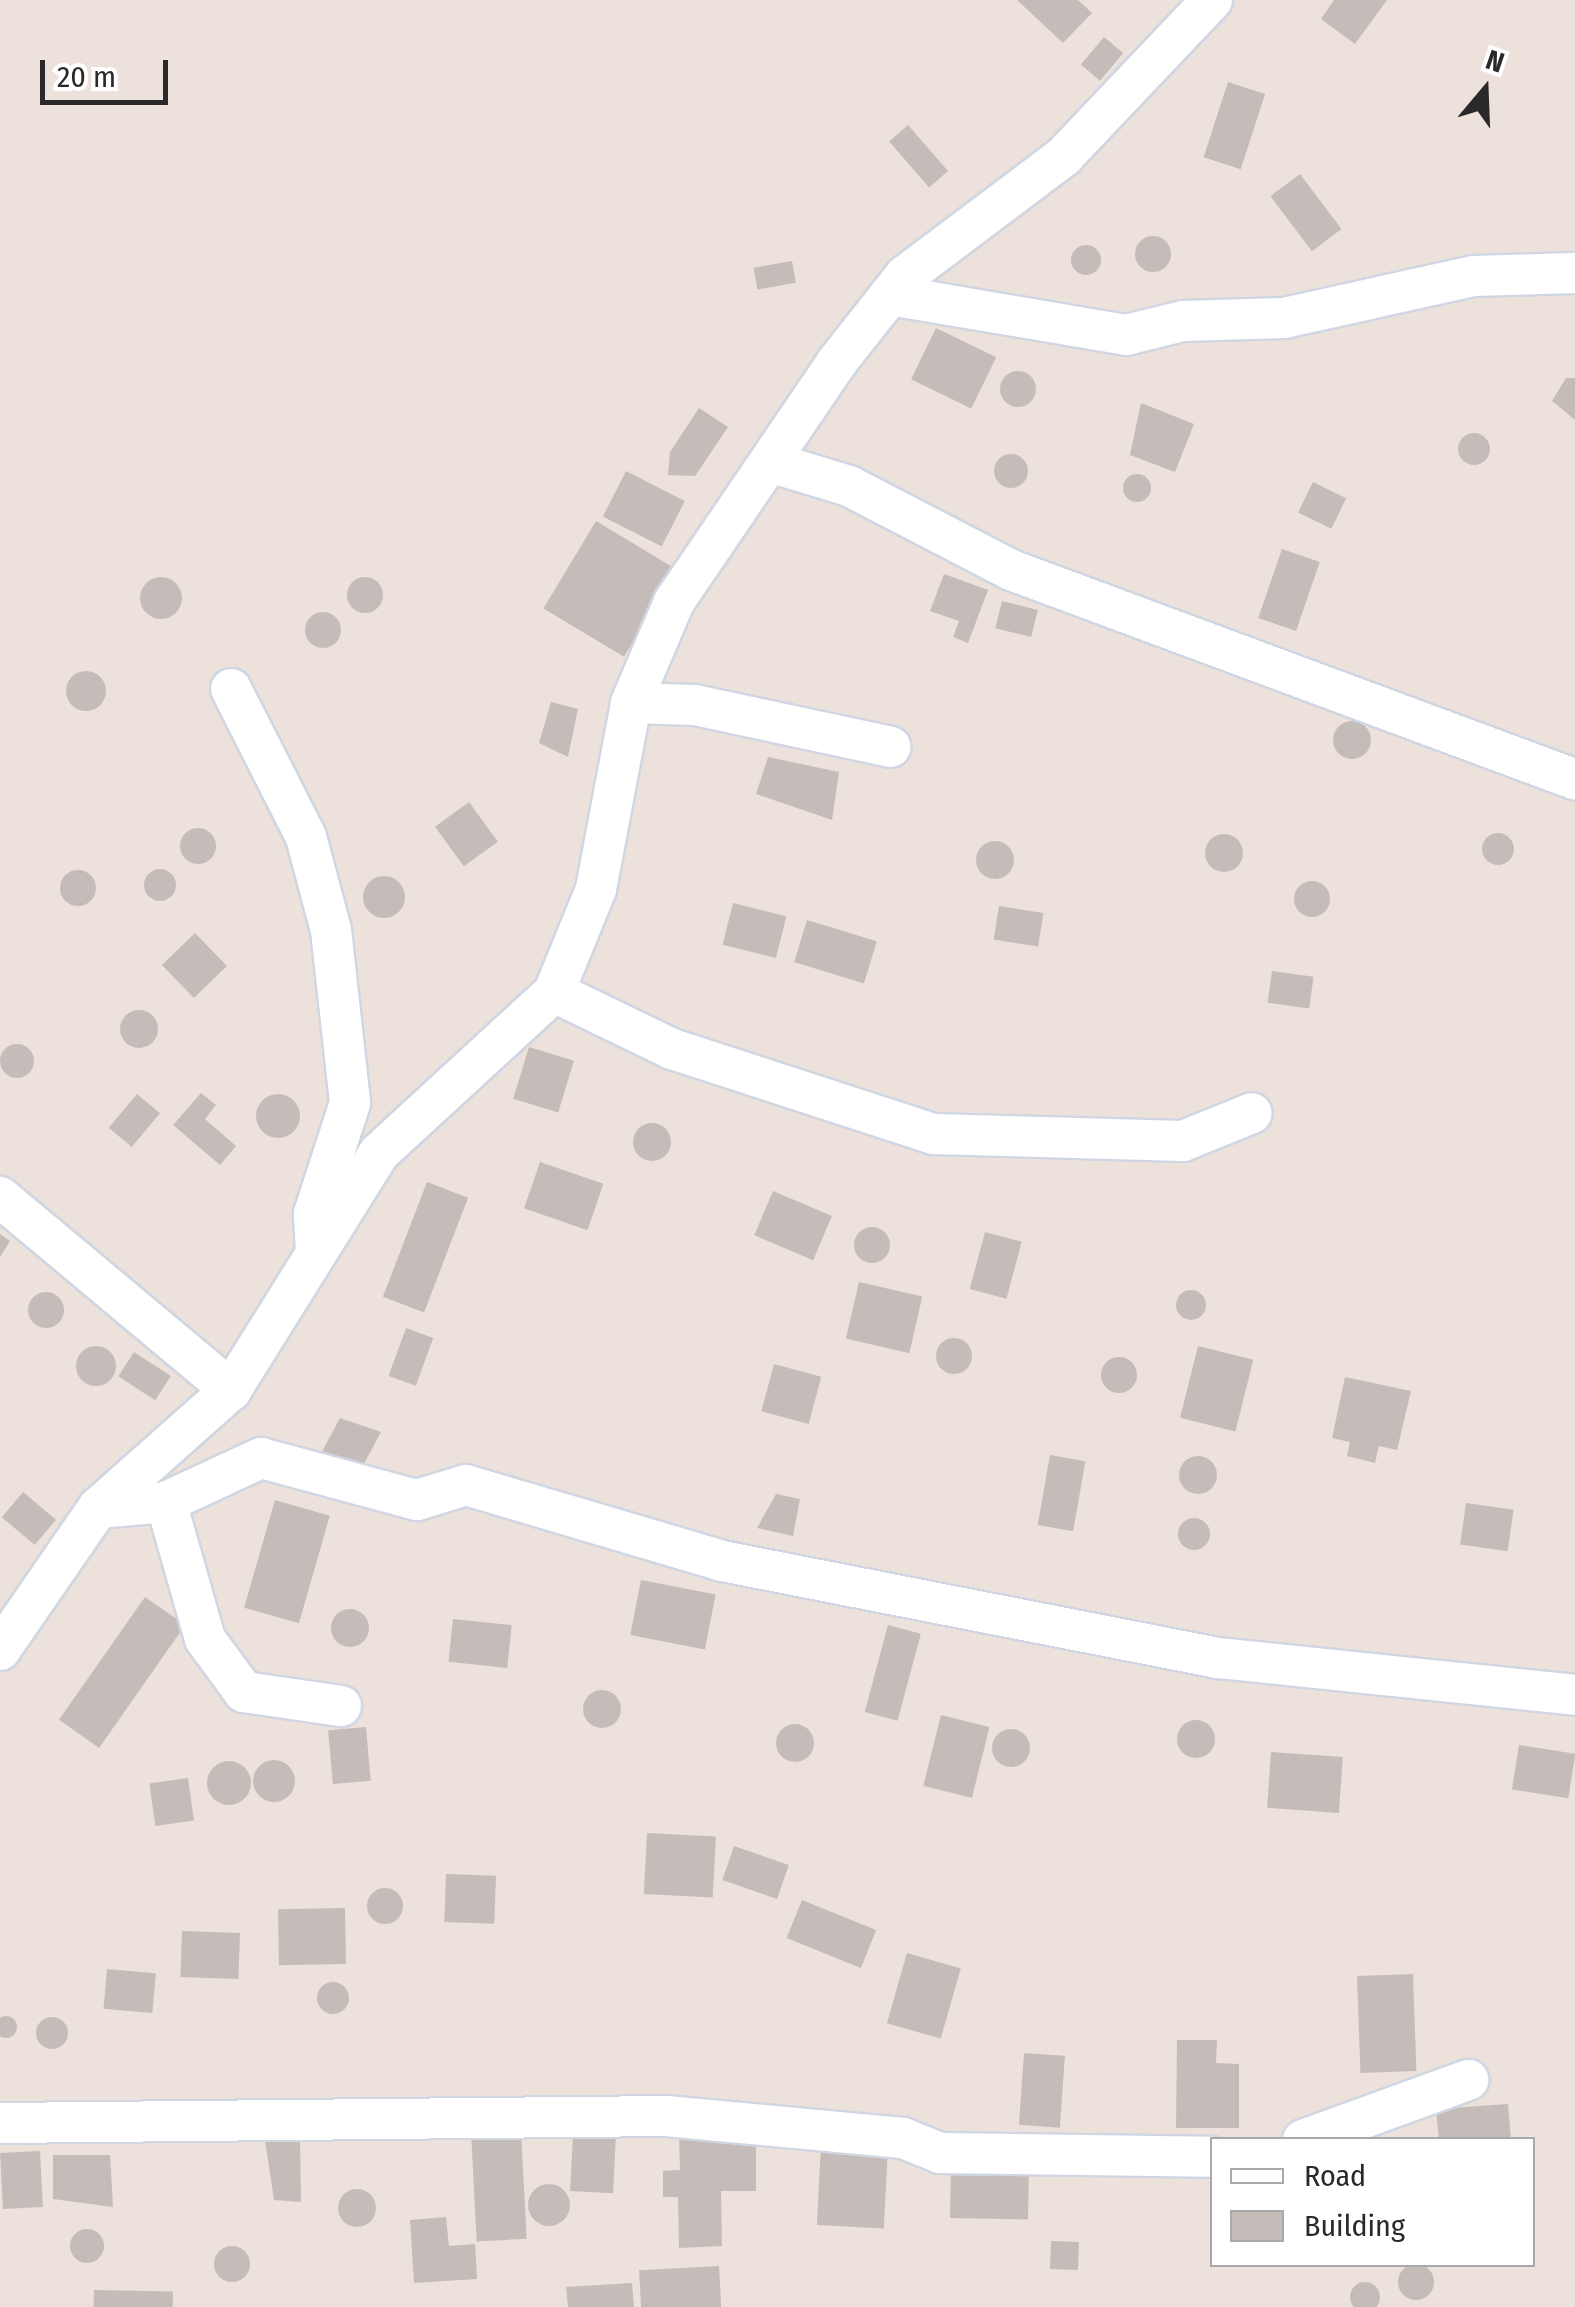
<!DOCTYPE html>
<html>
<head>
<meta charset="utf-8">
<style>
  body { margin:0 }
  #map { position:relative; width:1575px; height:2307px; overflow:hidden; background:#ece2db; font-family:"Fira Sans Condensed",sans-serif }
  div>[style] { position:absolute }
  .building>* { inset:0; background:#c4bcb8; transform-origin:0 0 }
  .round { border-radius:50% }
  .roads { filter:drop-shadow(2px 0 #d0d6e2) drop-shadow(-2px 0 #d0d6e2) drop-shadow(0 2px #d0d6e2) drop-shadow(0 -2px #d0d6e2) }
  .street>* { height:40px; margin:-20px; padding:0 20px; transform-origin:20px; border-radius:20px; background:#fff }
  span { translate:-50% -50%; white-space:nowrap; text-align:center; line-height:1.15; -webkit-text-stroke:8px #fff; paint-order:stroke }
  .legend { position:absolute; left:1210px; top:2137px; width:325px; height:130px; box-sizing:border-box; background:#fff; border:2px solid #a9a9a9; margin:0; padding:12px 18px; list-style:none; font-size:30px; color:#292929 }
  .legend li { display:flex; align-items:center; gap:20px; height:50px }
  .legend b { width:50px; border:2px solid #a9a9a9 }
  .north { position:absolute; left:1435px; top:40px; width:100px; height:100px; -webkit-text-stroke:8px #fff; paint-order:stroke; rotate:19deg; font-size:28px; font-weight:700; line-height:40px; text-align:center; color:#292929 }
  .north::after { content:''; display:block; margin:auto; width:35px; height:45px; background:#292929; clip-path:polygon(50% 0,100% 100%,50% 72%,0 100%) }
  .scale { position:absolute; left:40px; top:60px; width:128px; height:45px; box-sizing:border-box; border:5px solid #292929; border-top:0; padding-left:12px; font-size:30px; line-height:35px; white-space:nowrap; color:#292929; -webkit-text-stroke:8px #fff; paint-order:stroke }
</style>
</head>
<body>
<div id="map">
  <div class="building">
    <i style="clip-path:polygon(1017px 0,1078px 0,1092px 13px,1063px 43px)"></i>
    <i style="clip-path:polygon(1334px 0,1387px 0,1355px 44px,1321px 19px)"></i>
    <i style="left:1104px;top:37px;width:25px;height:36px;rotate:40deg"></i>
    <i style="left:1228px;top:82px;width:39px;height:79px;rotate:18deg"></i>
    <i style="left:908px;top:125px;width:61px;height:25px;rotate:49deg"></i>
    <i style="left:1300px;top:174px;width:69px;height:37px;rotate:53deg"></i>
    <i class="round" style="left:1135px;top:236px;width:36px;height:36px"></i>
    <i class="round" style="left:1071px;top:245px;width:30px;height:30px"></i>
    <i style="left:792px;top:261px;width:22px;height:39px;rotate:80deg"></i>
    <i style="left:936px;top:328px;width:67px;height:57px;rotate:26deg"></i>
    <i class="round" style="left:1000px;top:371px;width:36px;height:36px"></i>
    <i style="clip-path:polygon(1566px 378px,1575px 378px,1575px 420px,1552px 401px)"></i>
    <i style="clip-path:polygon(1141px 403px,1194px 424px,1175px 472px,1130px 455px)"></i>
    <i style="clip-path:polygon(699px 408px,728px 427px,695px 476px,668px 475px,670px 452px)"></i>
    <i class="round" style="left:1458px;top:433px;width:32px;height:32px"></i>
    <i class="round" style="left:994px;top:454px;width:34px;height:34px"></i>
    <i style="left:626px;top:471px;width:66px;height:51px;rotate:27deg"></i>
    <i class="round" style="left:1123px;top:474px;width:28px;height:28px"></i>
    <i style="left:1313px;top:482px;width:37px;height:34px;rotate:26deg"></i>
    <i style="left:596px;top:521px;width:94px;height:102px;rotate:31deg"></i>
    <i style="left:1282px;top:549px;width:40px;height:73px;rotate:19deg"></i>
    <i style="clip-path:polygon(944px 574px,988px 590px,968px 643px,953px 637px,959px 621px,930px 611px)"></i>
    <i class="round" style="left:347px;top:577px;width:36px;height:36px"></i>
    <i class="round" style="left:140px;top:577px;width:42px;height:42px"></i>
    <i style="left:1002px;top:601px;width:37px;height:28px;rotate:14deg"></i>
    <i class="round" style="left:305px;top:612px;width:36px;height:36px"></i>
    <i class="round" style="left:66px;top:671px;width:40px;height:40px"></i>
    <i style="clip-path:polygon(551px 702px,578px 709px,568px 757px,539px 743px)"></i>
    <i class="round" style="left:1333px;top:721px;width:38px;height:38px"></i>
    <i style="clip-path:polygon(768px 757px,839px 772px,832px 820px,756px 794px)"></i>
    <i style="left:469px;top:802px;width:49px;height:42px;rotate:54deg"></i>
    <i class="round" style="left:180px;top:828px;width:36px;height:36px"></i>
    <i class="round" style="left:1482px;top:833px;width:32px;height:32px"></i>
    <i class="round" style="left:1205px;top:834px;width:38px;height:38px"></i>
    <i class="round" style="left:976px;top:841px;width:38px;height:38px"></i>
    <i class="round" style="left:144px;top:869px;width:32px;height:32px"></i>
    <i class="round" style="left:60px;top:870px;width:36px;height:36px"></i>
    <i class="round" style="left:363px;top:876px;width:42px;height:42px"></i>
    <i class="round" style="left:1294px;top:881px;width:36px;height:36px"></i>
    <i style="left:733px;top:903px;width:55px;height:43px;rotate:14deg"></i>
    <i style="left:999px;top:906px;width:45px;height:34px;rotate:9deg"></i>
    <i style="left:807px;top:920px;width:73px;height:44px;rotate:17deg"></i>
    <i style="left:195px;top:933px;width:46px;height:46px;rotate:46deg"></i>
    <i style="left:1272px;top:971px;width:42px;height:32px;rotate:8deg"></i>
    <i class="round" style="left:120px;top:1010px;width:38px;height:38px"></i>
    <i class="round" style="left:0;top:1044px;width:34px;height:34px"></i>
    <i style="left:529px;top:1047px;width:47px;height:54px;rotate:17deg"></i>
    <i style="clip-path:polygon(201px 1093px,216px 1105px,205px 1119px,236px 1146px,220px 1165px,173px 1125px)"></i>
    <i style="left:137px;top:1094px;width:30px;height:44px;rotate:40deg"></i>
    <i class="round" style="left:256px;top:1094px;width:44px;height:44px"></i>
    <i class="round" style="left:633px;top:1123px;width:38px;height:38px"></i>
    <i style="left:540px;top:1162px;width:67px;height:49px;rotate:19deg"></i>
    <i style="left:427px;top:1182px;width:44px;height:123px;rotate:21deg"></i>
    <i style="left:773px;top:1191px;width:64px;height:48px;rotate:23deg"></i>
    <i class="round" style="left:854px;top:1227px;width:36px;height:36px"></i>
    <i style="left:985px;top:1232px;width:38px;height:59px;rotate:15deg"></i>
    <i style="clip-path:polygon(0 1234px,10px 1241px,0 1257px)"></i>
    <i style="left:859px;top:1282px;width:65px;height:58px;rotate:13deg"></i>
    <i class="round" style="left:1176px;top:1290px;width:30px;height:30px"></i>
    <i class="round" style="left:28px;top:1292px;width:36px;height:36px"></i>
    <i style="left:406px;top:1328px;width:29px;height:51px;rotate:20deg"></i>
    <i class="round" style="left:936px;top:1338px;width:36px;height:36px"></i>
    <i class="round" style="left:76px;top:1346px;width:40px;height:40px"></i>
    <i style="left:1198px;top:1346px;width:57px;height:74px;rotate:14deg"></i>
    <i style="left:134px;top:1352px;width:44px;height:29px;rotate:33deg"></i>
    <i class="round" style="left:1101px;top:1357px;width:36px;height:36px"></i>
    <i style="left:774px;top:1364px;width:49px;height:49px;rotate:15deg"></i>
    <i style="clip-path:polygon(1345px 1377px,1411px 1391px,1397px 1450px,1379px 1446px,1375px 1463px,1347px 1456px,1350px 1442px,1332px 1438px)"></i>
    <i style="clip-path:polygon(340px 1418px,381px 1432px,358px 1475px,317px 1461px)"></i>
    <i style="left:1050px;top:1455px;width:36px;height:71px;rotate:10deg"></i>
    <i class="round" style="left:1179px;top:1456px;width:38px;height:38px"></i>
    <i style="left:23px;top:1492px;width:43px;height:33px;rotate:40deg"></i>
    <i style="clip-path:polygon(776px 1494px,800px 1499px,793px 1536px,757px 1528px)"></i>
    <i style="left:275px;top:1500px;width:57px;height:112px;rotate:16deg"></i>
    <i style="left:1466px;top:1503px;width:48px;height:42px;rotate:8deg"></i>
    <i class="round" style="left:1178px;top:1518px;width:32px;height:32px"></i>
    <i style="left:641px;top:1580px;width:76px;height:56px;rotate:11deg"></i>
    <i style="left:145px;top:1597px;width:49px;height:150px;rotate:35deg"></i>
    <i class="round" style="left:331px;top:1609px;width:38px;height:38px"></i>
    <i style="left:453px;top:1619px;width:59px;height:43px;rotate:6deg"></i>
    <i style="left:888px;top:1625px;width:34px;height:90px;rotate:15deg"></i>
    <i class="round" style="left:583px;top:1690px;width:38px;height:38px"></i>
    <i style="left:941px;top:1715px;width:50px;height:73px;rotate:14deg"></i>
    <i class="round" style="left:1177px;top:1720px;width:38px;height:38px"></i>
    <i class="round" style="left:776px;top:1724px;width:38px;height:38px"></i>
    <i style="left:366px;top:1727px;width:54px;height:38px;rotate:85deg"></i>
    <i class="round" style="left:992px;top:1729px;width:38px;height:38px"></i>
    <i style="left:1519px;top:1745px;width:57px;height:45px;rotate:9deg"></i>
    <i style="left:1271px;top:1752px;width:72px;height:56px;rotate:4deg"></i>
    <i class="round" style="left:253px;top:1760px;width:42px;height:42px"></i>
    <i class="round" style="left:207px;top:1761px;width:44px;height:44px"></i>
    <i style="left:188px;top:1778px;width:43px;height:39px;rotate:82deg"></i>
    <i style="left:647px;top:1833px;width:69px;height:61px;rotate:3deg"></i>
    <i style="left:734px;top:1846px;width:58px;height:36px;rotate:19deg"></i>
    <i style="left:446px;top:1874px;width:50px;height:48px;rotate:2deg"></i>
    <i class="round" style="left:367px;top:1888px;width:36px;height:36px"></i>
    <i style="left:802px;top:1900px;width:80px;height:41px;rotate:22deg"></i>
    <i style="left:345px;top:1908px;width:56px;height:67px;rotate:89deg"></i>
    <i style="left:240px;top:1933px;width:46px;height:58px;rotate:92deg"></i>
    <i style="left:907px;top:1953px;width:56px;height:73px;rotate:16deg"></i>
    <i style="left:107px;top:1969px;width:49px;height:40px;rotate:5deg"></i>
    <i style="left:1413px;top:1974px;width:97px;height:56px;rotate:88deg"></i>
    <i class="round" style="left:317px;top:1982px;width:32px;height:32px"></i>
    <i class="round" style="left:-5px;top:2016px;width:22px;height:22px"></i>
    <i class="round" style="left:36px;top:2017px;width:32px;height:32px"></i>
    <i style="clip-path:polygon(1177px 2040px,1217px 2040px,1216px 2063px,1239px 2064px,1239px 2128px,1176px 2128px)"></i>
    <i style="left:1024px;top:2053px;width:41px;height:72px;rotate:4deg"></i>
    <i style="clip-path:polygon(1508px 2104px,1511px 2140px,1439px 2140px,1436px 2109px)"></i>
    <i style="left:521px;top:2131px;width:108px;height:50px;rotate:87deg"></i>
    <i style="left:573px;top:2134px;width:43px;height:57px;rotate:3deg"></i>
    <i style="clip-path:polygon(679px 2136px,756px 2146px,756px 2191px,721px 2191px,722px 2246px,679px 2248px,678px 2197px,663px 2197px,663px 2171px,680px 2170px)"></i>
    <i style="clip-path:polygon(300px 2139px,301px 2202px,274px 2200px,265px 2140px)"></i>
    <i style="left:821px;top:2146px;width:67px;height:79px;rotate:3deg"></i>
    <i style="left:40px;top:2151px;width:56px;height:40px;rotate:87deg"></i>
    <i style="clip-path:polygon(53px 2155px,110px 2155px,113px 2207px,53px 2199px)"></i>
    <i style="left:951px;top:2164px;width:78px;height:54px;rotate:1deg"></i>
    <i class="round" style="left:528px;top:2184px;width:42px;height:42px"></i>
    <i class="round" style="left:338px;top:2189px;width:38px;height:38px"></i>
    <i style="clip-path:polygon(446px 2217px,449px 2246px,475px 2244px,477px 2279px,414px 2283px,410px 2220px)"></i>
    <i class="round" style="left:70px;top:2229px;width:34px;height:34px"></i>
    <i style="left:1051px;top:2241px;width:28px;height:28px;rotate:2deg"></i>
    <i class="round" style="left:214px;top:2246px;width:36px;height:36px"></i>
    <i class="round" style="left:1398px;top:2264px;width:36px;height:36px"></i>
    <i style="left:719px;top:2266px;width:41px;height:80px;rotate:87deg"></i>
    <i class="round" style="left:1350px;top:2282px;width:30px;height:30px"></i>
    <i style="clip-path:polygon(632px 2283px,634px 2307px,568px 2307px,566px 2287px)"></i>
    <i style="left:94px;top:2290px;width:79px;height:17px;rotate:1deg"></i>
  </div>
  <div class="roads">
    <div class="street">
      <i style="left:890px;top:295px;width:239px;rotate:9.6deg"></i>
      <i style="left:1126px;top:335px;width:59px;rotate:-13.8deg"></i>
      <i style="left:1183px;top:321px;width:101px;rotate:-1.7deg"></i>
      <i style="left:1284px;top:318px;width:194px;rotate:-12.5deg"></i>
      <i style="left:1473px;top:276px;width:102px;rotate:-1.7deg"></i>
      <i style="left:770px;top:462px;width:83px;rotate:16.9deg"></i>
      <i style="left:849px;top:486px;width:182px;rotate:27.4deg"></i>
      <i style="left:1011px;top:570px;width:601px;rotate:20.37deg"></i>
      <i style="left:231px;top:689px;width:166px;rotate:63.1deg"></i>
      <i style="left:306px;top:837px;width:96px;rotate:75deg"></i>
      <i style="left:331px;top:930px;width:174px;rotate:83.7deg"></i>
      <i style="left:350px;top:1103px;width:117px;rotate:108deg"></i>
      <i style="left:314px;top:1214px;width:39px;rotate:87deg"></i>
      <i style="left:631px;top:703px;width:64px;rotate:1.8deg"></i>
      <i style="left:695px;top:705px;width:200px;rotate:12.1deg"></i>
      <i style="left:554px;top:992px;width:131px;rotate:25.8deg"></i>
      <i style="left:672px;top:1049px;width:275px;rotate:18deg"></i>
      <i style="left:934px;top:1134px;width:249px;rotate:1.6deg"></i>
      <i style="left:1183px;top:1141px;width:74px;rotate:-22.1deg"></i>
      <i style="left:0;top:1197px;width:301px;rotate:39.9deg"></i>
      <i style="left:166px;top:1502px;width:142px;rotate:74.1deg"></i>
      <i style="left:205px;top:1639px;width:66px;rotate:53.7deg"></i>
      <i style="left:244px;top:1692px;width:98px;rotate:8.2deg"></i>
      <i style="left:98px;top:1508px;width:68px;rotate:-5deg"></i>
      <i style="left:166px;top:1502px;width:105px;rotate:-24.9deg"></i>
      <i style="left:261px;top:1458px;width:162px;rotate:15.1deg"></i>
      <i style="left:417px;top:1500px;width:51px;rotate:-17deg"></i>
      <i style="left:466px;top:1485px;width:267px;rotate:16.5deg"></i>
      <i style="left:722px;top:1561px;width:505px;rotate:11.07deg"></i>
      <i style="left:1218px;top:1658px;width:359px;rotate:5.9deg"></i>
      <i style="left:0;top:1650px;width:173px;rotate:-55.4deg"></i>
      <i style="left:98px;top:1508px;width:178px;rotate:-41.6deg"></i>
      <i style="left:231px;top:1390px;width:279px;rotate:-58deg"></i>
      <i style="left:379px;top:1153px;width:238px;rotate:-42.6deg"></i>
      <i style="left:554px;top:992px;width:111px;rotate:-67.8deg"></i>
      <i style="left:596px;top:889px;width:189px;rotate:-79.3deg"></i>
      <i style="left:631px;top:703px;width:110px;rotate:-66.9deg"></i>
      <i style="left:674px;top:602px;width:290px;rotate:-55.8deg"></i>
      <i style="left:837px;top:362px;width:110px;rotate:-51.7deg"></i>
      <i style="left:905px;top:276px;width:199px;rotate:-37deg"></i>
      <i style="left:1064px;top:156px;width:215px;rotate:-46.5deg"></i>
      <i style="left:0;top:2123px;width:666px;rotate:-0.6deg"></i>
      <i style="left:666px;top:2116px;width:238px;rotate:5.3deg"></i>
      <i style="left:903px;top:2138px;width:40px;rotate:22deg"></i>
      <i style="left:940px;top:2153px;width:272px;rotate:0.8deg"></i>
      <i style="left:1303px;top:2140px;width:176px;rotate:-20deg"></i>
    </div>
  </div>
  <ul class="legend">
  <li><b style="height:12px;background:#fff"></b>Road</li>
  <li><b style="height:28px;background:#c4bcb8"></b>Building</li>
  </ul>
  <div class="north">N</div>
  <div class="scale">20 m</div>
</div>
</body>
</html>
